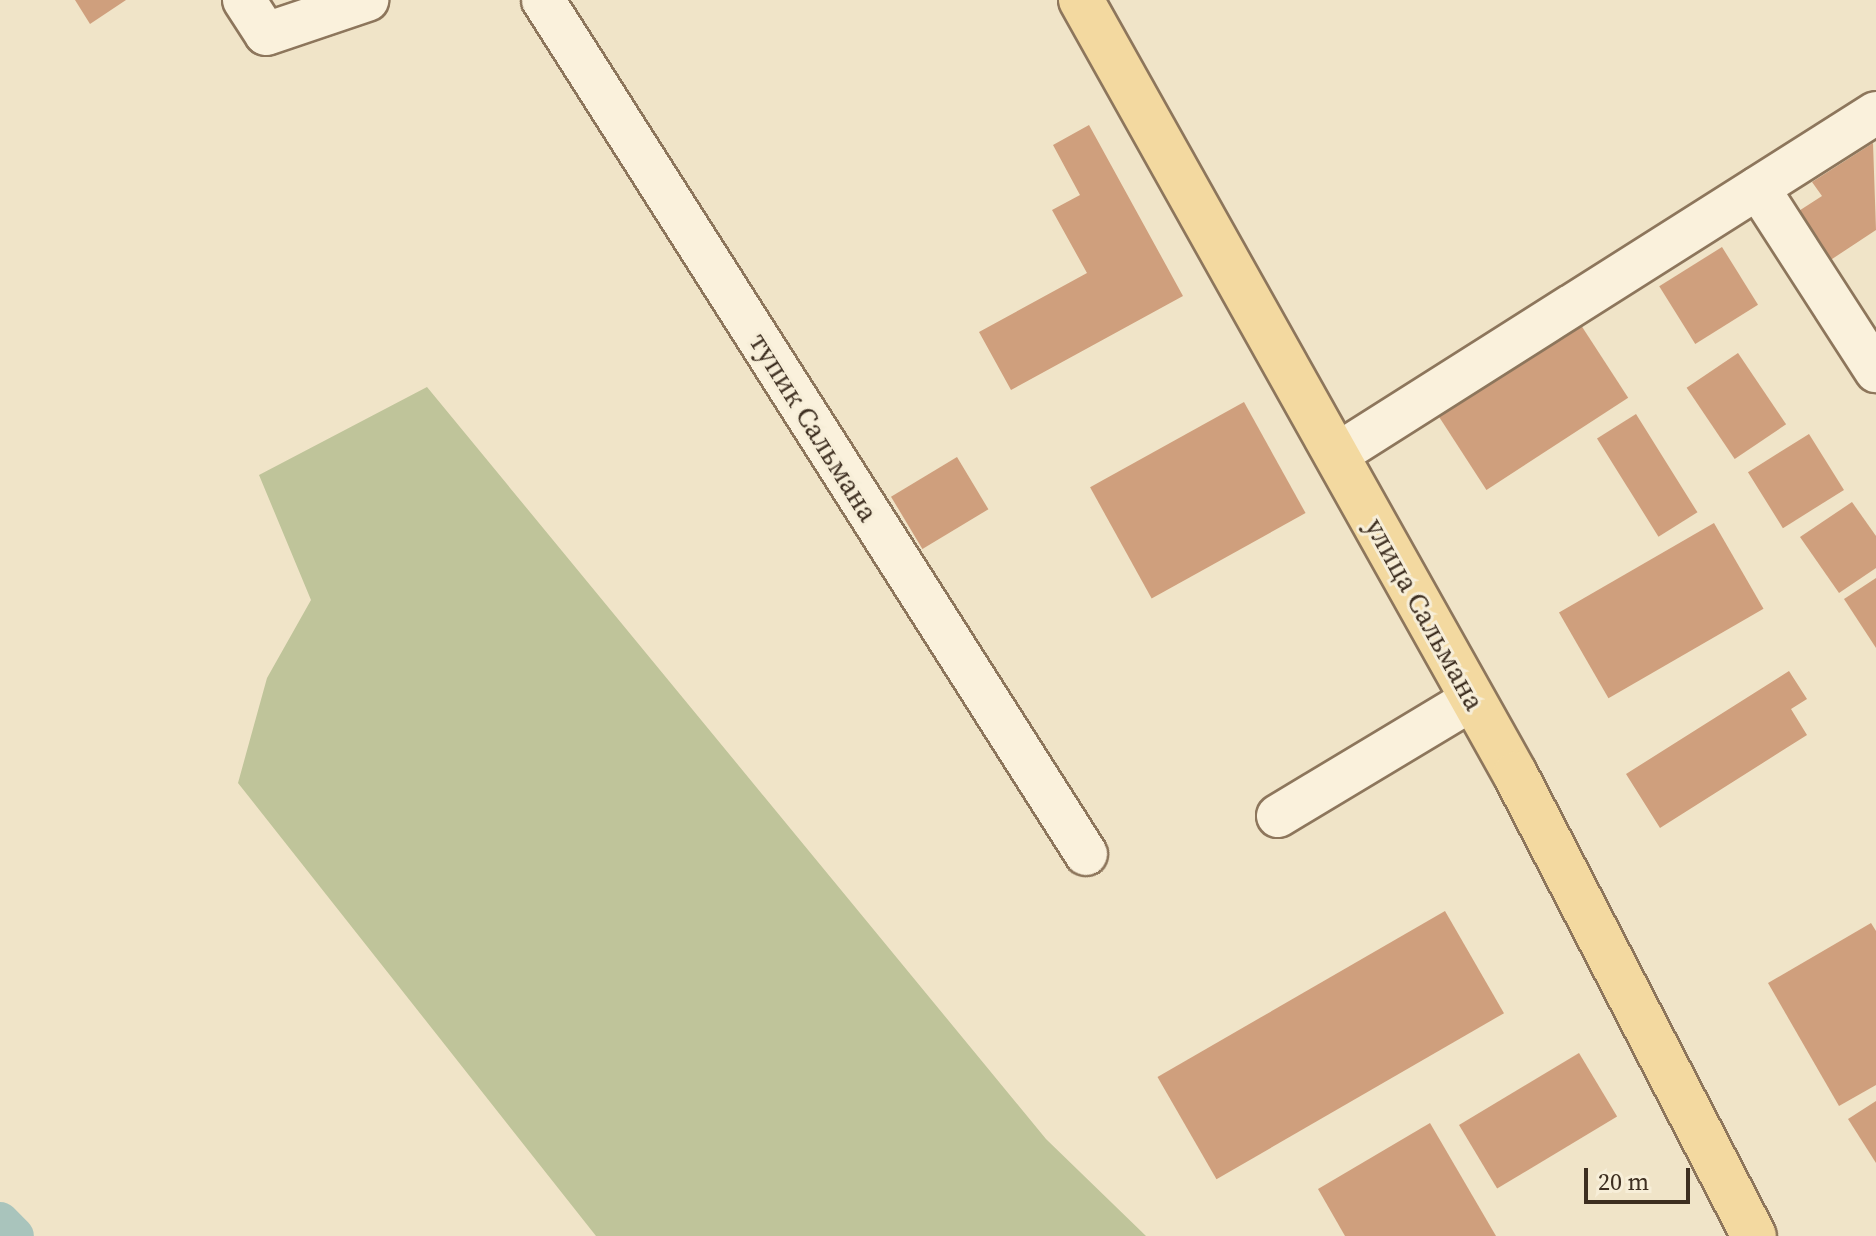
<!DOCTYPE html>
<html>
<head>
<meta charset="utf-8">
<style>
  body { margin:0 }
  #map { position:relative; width:1876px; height:1236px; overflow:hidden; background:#f0e4c8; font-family:"Source Serif 4",serif }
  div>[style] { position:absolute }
  .cemetery>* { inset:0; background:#bfc49a }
  .canal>* { height:38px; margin:-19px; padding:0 19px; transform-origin:19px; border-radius:19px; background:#a9c4bc }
  .building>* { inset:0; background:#cf9f7d; transform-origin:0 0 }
  .roads { filter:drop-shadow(2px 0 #8d765c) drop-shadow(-2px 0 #8d765c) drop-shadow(0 2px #8d765c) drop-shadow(0 -2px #8d765c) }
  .street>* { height:42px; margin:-21px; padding:0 21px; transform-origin:21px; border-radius:21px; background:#faf1dc }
  .primary>* { height:44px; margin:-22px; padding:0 22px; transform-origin:22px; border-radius:22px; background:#f3d9a0 }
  span { translate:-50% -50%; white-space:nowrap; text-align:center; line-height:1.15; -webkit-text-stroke:6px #f7eed8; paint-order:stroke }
  .street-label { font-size:28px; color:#3d2e20 }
  .scale { position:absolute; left:1584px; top:1168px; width:106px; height:36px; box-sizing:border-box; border:4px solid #3d2e20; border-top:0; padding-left:10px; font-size:24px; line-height:28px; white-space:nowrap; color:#3d2e20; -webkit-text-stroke:6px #f7eed8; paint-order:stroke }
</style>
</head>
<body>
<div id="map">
  <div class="cemetery">
    <i style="clip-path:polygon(427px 387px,1046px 1139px,1146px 1236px,596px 1236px,238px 783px,267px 678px,311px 600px,259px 475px)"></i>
  </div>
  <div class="canal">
    <i style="left:0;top:1221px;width:21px;rotate:45deg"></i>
  </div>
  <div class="building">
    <i style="clip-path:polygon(75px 0,126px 0,90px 24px)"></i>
    <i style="clip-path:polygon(1089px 125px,1183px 296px,1011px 390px,979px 332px,1087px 273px,1052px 210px,1080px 195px,1053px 145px)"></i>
    <i style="clip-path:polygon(1873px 143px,1876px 230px,1823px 265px,1791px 216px,1822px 196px,1812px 182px)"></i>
    <i style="left:1722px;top:247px;width:68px;height:74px;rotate:58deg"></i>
    <i style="left:1577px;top:319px;width:94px;height:169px;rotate:57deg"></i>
    <i style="left:1738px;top:353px;width:86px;height:62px;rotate:56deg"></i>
    <i style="left:1244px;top:402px;width:127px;height:176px;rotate:61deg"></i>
    <i style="left:1636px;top:414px;width:116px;height:46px;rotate:58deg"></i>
    <i style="left:1809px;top:434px;width:66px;height:72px;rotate:58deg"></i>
    <i style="left:957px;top:457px;width:61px;height:77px;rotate:59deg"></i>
    <i style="clip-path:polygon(1852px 502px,1876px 536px,1876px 568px,1839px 593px,1800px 537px)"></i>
    <i style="left:1714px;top:523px;width:99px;height:179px;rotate:60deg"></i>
    <i style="clip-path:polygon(1876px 578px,1876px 648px,1844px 599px)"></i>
    <i style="clip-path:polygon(1789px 671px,1807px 699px,1791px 709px,1807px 735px,1660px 828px,1626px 774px)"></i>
    <i style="left:1445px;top:911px;width:118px;height:332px;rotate:60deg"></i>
    <i style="clip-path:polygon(1871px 923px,1876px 931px,1876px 1085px,1839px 1106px,1768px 983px)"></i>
    <i style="left:1579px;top:1053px;width:74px;height:140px;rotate:59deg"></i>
    <i style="clip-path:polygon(1876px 1101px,1876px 1163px,1848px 1119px)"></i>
    <i style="clip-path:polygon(1430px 1123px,1496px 1236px,1345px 1236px,1318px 1189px)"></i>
  </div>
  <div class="roads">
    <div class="street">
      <i style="left:244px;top:0;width:40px;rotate:57.1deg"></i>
      <i style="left:266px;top:34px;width:107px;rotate:-18.6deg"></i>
      <i style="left:543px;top:0;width:1012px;rotate:57.55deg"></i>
      <i style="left:1758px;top:188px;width:218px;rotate:57.2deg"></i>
      <i style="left:1336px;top:455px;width:639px;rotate:-32.35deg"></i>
      <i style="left:1278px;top:816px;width:227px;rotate:-31deg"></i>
    </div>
    <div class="primary">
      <i style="left:1081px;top:0;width:887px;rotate:60.72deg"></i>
      <i style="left:1515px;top:774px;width:520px;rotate:62.65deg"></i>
    </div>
  </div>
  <div class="street-label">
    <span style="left:814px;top:427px;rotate:58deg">тупик Сальмана</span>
    <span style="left:1425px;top:614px;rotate:61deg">улица Сальмана</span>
  </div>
  <div class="scale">20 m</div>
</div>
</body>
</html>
